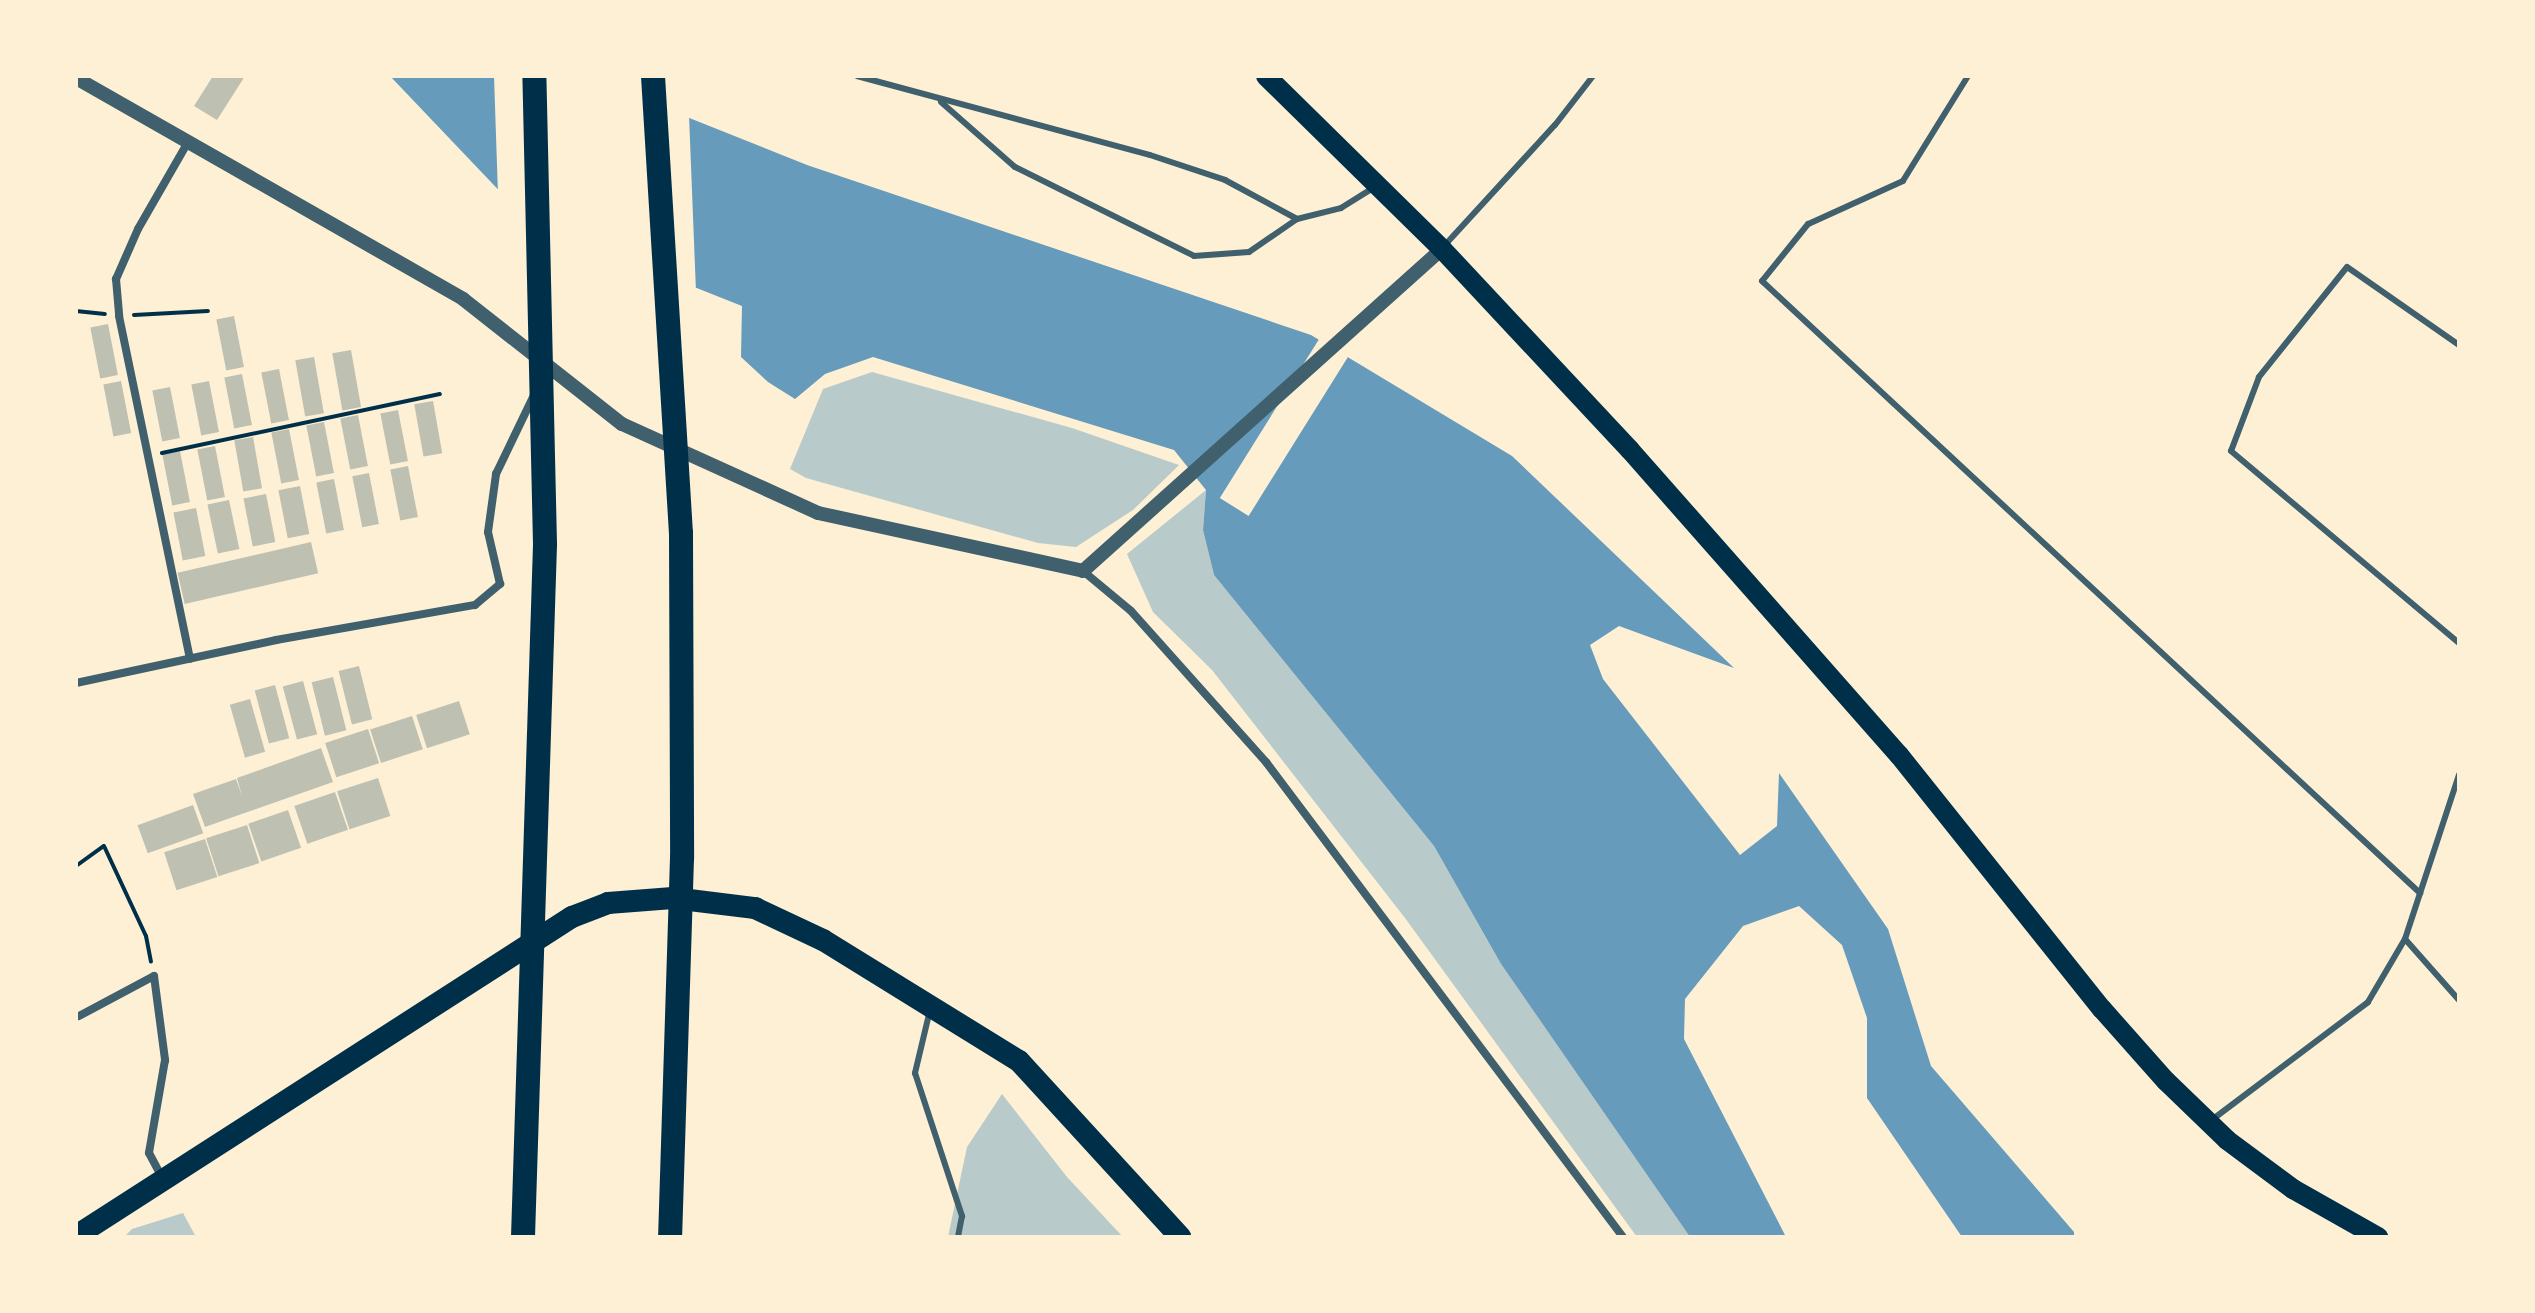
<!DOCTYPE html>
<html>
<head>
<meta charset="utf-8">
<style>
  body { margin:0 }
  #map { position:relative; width:2535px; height:1313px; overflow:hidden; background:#fdf0d5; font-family:Overpass,sans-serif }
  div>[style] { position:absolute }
  .green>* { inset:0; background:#b9caca }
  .water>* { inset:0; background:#669bbc }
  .pier>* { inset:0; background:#fdf0d5; transform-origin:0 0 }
  .building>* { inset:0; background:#bec0b2; transform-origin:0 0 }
  .path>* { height:4px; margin:-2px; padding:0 2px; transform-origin:2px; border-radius:2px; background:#003049 }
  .service>* { height:6px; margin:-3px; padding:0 3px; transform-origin:3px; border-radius:3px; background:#3f606c }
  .minor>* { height:8px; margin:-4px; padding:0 4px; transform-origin:4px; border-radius:4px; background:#3f606c }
  .tertiary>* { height:14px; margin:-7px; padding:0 7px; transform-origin:7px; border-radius:7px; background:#3f606c }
  .primary>* { height:20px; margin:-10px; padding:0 10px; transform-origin:10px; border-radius:10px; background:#003049 }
  .trunk>* { height:22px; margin:-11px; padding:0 11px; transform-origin:11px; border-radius:11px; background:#003049 }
  .motorway>* { height:24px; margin:-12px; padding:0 12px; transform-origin:12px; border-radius:12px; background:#003049 }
  span { translate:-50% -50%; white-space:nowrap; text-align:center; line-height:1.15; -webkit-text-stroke:6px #fdf0d5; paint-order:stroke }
  .frame { position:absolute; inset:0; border:78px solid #fdf0d5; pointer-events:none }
</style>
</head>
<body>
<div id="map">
  <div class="green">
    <i style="clip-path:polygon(872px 372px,1072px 428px,1179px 465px,1133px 510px,1076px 547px,1038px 543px,806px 478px,790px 469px,823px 389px)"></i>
    <i style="clip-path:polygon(1206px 490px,1203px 530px,1214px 575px,1434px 846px,1501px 964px,1690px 1237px,1637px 1237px,1405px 918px,1212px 670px,1153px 612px,1127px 554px)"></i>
    <i style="clip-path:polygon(1002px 1094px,1067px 1177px,1123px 1237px,948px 1237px,967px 1147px)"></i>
    <i style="clip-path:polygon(183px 1213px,196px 1237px,124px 1237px,132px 1229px)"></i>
  </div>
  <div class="water">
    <i style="clip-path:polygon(390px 76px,584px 76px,807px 165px,1311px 335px,1512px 456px,1734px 668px,1619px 626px,1590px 645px,1603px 679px,1740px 855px,1777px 826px,1779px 773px,1888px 929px,1931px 1066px,2074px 1232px,2074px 1237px,1962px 1237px,1867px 1098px,1867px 1018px,1842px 945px,1799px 906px,1743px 926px,1685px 999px,1684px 1039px,1786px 1237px,1690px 1237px,1501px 964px,1434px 846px,1214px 575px,1203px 530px,1206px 490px,1174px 450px,873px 357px,825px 374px,795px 399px,768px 382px,741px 357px,742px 306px,528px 221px)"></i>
  </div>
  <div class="pier">
    <i style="clip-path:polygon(494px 76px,593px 76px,689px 115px,696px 292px,526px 224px,498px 195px)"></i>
    <i style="left:1321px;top:336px;width:34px;height:191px;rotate:32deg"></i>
  </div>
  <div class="building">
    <i style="clip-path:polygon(213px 76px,245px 76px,217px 120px,194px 106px)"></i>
    <i style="left:234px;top:316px;width:52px;height:18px;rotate:79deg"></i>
    <i style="left:108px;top:324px;width:52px;height:18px;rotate:79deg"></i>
    <i style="left:351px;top:350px;width:58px;height:19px;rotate:80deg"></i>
    <i style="left:314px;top:357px;width:57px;height:19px;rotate:80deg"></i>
    <i style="left:279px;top:369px;width:52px;height:18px;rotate:79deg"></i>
    <i style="left:242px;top:374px;width:52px;height:18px;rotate:79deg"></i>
    <i style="left:121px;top:381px;width:53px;height:18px;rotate:79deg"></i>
    <i style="left:209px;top:381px;width:52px;height:18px;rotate:79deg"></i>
    <i style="left:170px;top:387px;width:52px;height:18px;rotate:79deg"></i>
    <i style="left:433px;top:401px;width:53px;height:19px;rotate:80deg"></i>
    <i style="left:398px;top:410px;width:52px;height:18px;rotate:79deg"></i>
    <i style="left:358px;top:415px;width:52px;height:18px;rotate:79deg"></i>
    <i style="left:324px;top:422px;width:52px;height:18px;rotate:79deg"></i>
    <i style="left:289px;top:429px;width:52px;height:18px;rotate:79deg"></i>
    <i style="left:253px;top:437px;width:52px;height:19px;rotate:80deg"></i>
    <i style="left:215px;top:446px;width:52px;height:18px;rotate:79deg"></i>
    <i style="left:180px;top:451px;width:52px;height:18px;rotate:79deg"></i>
    <i style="left:408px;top:466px;width:52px;height:18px;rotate:79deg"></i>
    <i style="left:369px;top:473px;width:52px;height:17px;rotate:79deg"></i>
    <i style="left:334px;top:479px;width:52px;height:18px;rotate:79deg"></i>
    <i style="left:300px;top:486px;width:49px;height:22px;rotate:79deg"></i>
    <i style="left:266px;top:494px;width:49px;height:23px;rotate:79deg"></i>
    <i style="left:229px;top:500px;width:50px;height:22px;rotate:78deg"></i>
    <i style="left:196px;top:508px;width:49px;height:23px;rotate:79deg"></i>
    <i style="left:311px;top:542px;width:32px;height:137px;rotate:77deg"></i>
    <i style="left:359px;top:666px;width:55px;height:21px;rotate:76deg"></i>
    <i style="left:333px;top:677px;width:55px;height:22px;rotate:76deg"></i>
    <i style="left:303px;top:681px;width:55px;height:21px;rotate:75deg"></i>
    <i style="left:275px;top:685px;width:55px;height:21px;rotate:75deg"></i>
    <i style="left:250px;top:699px;width:55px;height:21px;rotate:74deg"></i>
    <i style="left:459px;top:701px;width:35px;height:45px;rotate:72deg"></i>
    <i style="left:412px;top:716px;width:35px;height:44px;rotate:72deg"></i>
    <i style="left:368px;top:729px;width:36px;height:45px;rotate:72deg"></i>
    <i style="clip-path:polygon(321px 748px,333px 782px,205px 827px,193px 794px,236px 779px,242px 796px,237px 778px)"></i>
    <i style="left:378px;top:778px;width:40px;height:43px;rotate:72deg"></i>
    <i style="left:335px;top:792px;width:40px;height:43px;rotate:71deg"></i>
    <i style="left:193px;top:805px;width:30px;height:59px;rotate:70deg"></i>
    <i style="left:288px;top:810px;width:40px;height:42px;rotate:71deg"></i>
    <i style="left:247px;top:825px;width:40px;height:43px;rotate:72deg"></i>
    <i style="left:205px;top:839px;width:40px;height:43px;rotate:72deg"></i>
  </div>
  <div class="path">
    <i style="left:76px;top:311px;width:29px;rotate:6deg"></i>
    <i style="left:134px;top:315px;width:74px;rotate:-3.1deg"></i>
    <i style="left:162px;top:453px;width:284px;rotate:-12deg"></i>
    <i style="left:76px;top:866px;width:34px;rotate:-36deg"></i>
    <i style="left:104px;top:846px;width:99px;rotate:65deg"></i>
    <i style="left:146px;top:936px;width:26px;rotate:79deg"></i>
  </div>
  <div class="service">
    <i style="left:857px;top:76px;width:303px;rotate:15.1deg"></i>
    <i style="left:1150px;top:155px;width:79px;rotate:18.4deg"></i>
    <i style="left:1225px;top:180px;width:82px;rotate:28.4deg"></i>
    <i style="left:1297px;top:219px;width:45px;rotate:-14deg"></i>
    <i style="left:1341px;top:208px;width:39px;rotate:-32deg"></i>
    <i style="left:1968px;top:76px;width:123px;rotate:121.8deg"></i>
    <i style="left:1903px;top:181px;width:104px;rotate:155.6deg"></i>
    <i style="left:1808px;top:224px;width:73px;rotate:128.9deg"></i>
    <i style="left:1762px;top:281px;width:899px;rotate:42.93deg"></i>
    <i style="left:941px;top:102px;width:98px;rotate:41.3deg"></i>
    <i style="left:1015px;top:167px;width:200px;rotate:26.4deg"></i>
    <i style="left:1194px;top:256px;width:55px;rotate:-4.2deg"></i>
    <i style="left:1249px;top:252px;width:58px;rotate:-34.5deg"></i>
    <i style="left:1444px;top:246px;width:164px;rotate:-47.5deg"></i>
    <i style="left:1555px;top:125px;width:62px;rotate:-52.2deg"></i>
    <i style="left:2459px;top:345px;width:136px;rotate:-145.1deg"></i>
    <i style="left:2347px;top:267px;width:141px;rotate:128.7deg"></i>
    <i style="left:2259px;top:377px;width:79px;rotate:110.7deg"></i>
    <i style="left:2231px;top:451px;width:298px;rotate:40.1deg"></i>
    <i style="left:2405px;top:939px;width:81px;rotate:48.5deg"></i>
    <i style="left:930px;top:1010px;width:65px;rotate:103.4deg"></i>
    <i style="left:915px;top:1073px;width:151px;rotate:71.8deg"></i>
    <i style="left:962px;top:1216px;width:21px;rotate:101deg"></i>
    <i style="left:2213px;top:1119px;width:194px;rotate:-37deg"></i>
    <i style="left:2368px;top:1002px;width:73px;rotate:-59.6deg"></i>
    <i style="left:2405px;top:939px;width:173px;rotate:-71.8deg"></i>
  </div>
  <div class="minor">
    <i style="left:188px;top:142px;width:100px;rotate:119.9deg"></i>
    <i style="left:138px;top:229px;width:55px;rotate:113.7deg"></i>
    <i style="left:116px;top:279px;width:37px;rotate:85deg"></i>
    <i style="left:119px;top:316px;width:350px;rotate:78.3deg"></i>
    <i style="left:1083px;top:571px;width:62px;rotate:39.8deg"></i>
    <i style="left:1131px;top:611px;width:203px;rotate:48.2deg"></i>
    <i style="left:1266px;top:762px;width:594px;rotate:53.07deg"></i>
    <i style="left:76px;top:683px;width:205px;rotate:-12.1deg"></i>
    <i style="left:276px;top:640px;width:202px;rotate:-10deg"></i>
    <i style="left:475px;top:605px;width:33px;rotate:-40deg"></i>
    <i style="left:500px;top:584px;width:53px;rotate:-103deg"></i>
    <i style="left:488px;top:532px;width:59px;rotate:-82.1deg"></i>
    <i style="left:496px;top:474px;width:88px;rotate:-64.3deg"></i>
    <i style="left:79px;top:1016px;width:85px;rotate:-28.1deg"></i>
    <i style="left:154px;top:976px;width:85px;rotate:82.5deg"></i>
    <i style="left:165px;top:1060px;width:94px;rotate:99.8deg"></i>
    <i style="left:149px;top:1153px;width:30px;rotate:62deg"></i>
  </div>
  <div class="tertiary">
    <i style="left:76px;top:78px;width:446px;rotate:29.7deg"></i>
    <i style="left:463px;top:299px;width:202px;rotate:38.2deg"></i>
    <i style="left:622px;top:424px;width:215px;rotate:24.4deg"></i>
    <i style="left:818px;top:513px;width:271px;rotate:12.3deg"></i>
    <i style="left:1083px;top:571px;width:482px;rotate:-41.9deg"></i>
  </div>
  <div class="primary">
    <i style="left:1266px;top:76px;width:247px;rotate:44.5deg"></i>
    <i style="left:1442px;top:249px;width:275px;rotate:46.9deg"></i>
    <i style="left:1630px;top:450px;width:407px;rotate:48.6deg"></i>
    <i style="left:1899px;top:755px;width:325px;rotate:51.4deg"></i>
    <i style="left:2102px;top:1009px;width:96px;rotate:48.4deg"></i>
    <i style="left:2166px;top:1081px;width:85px;rotate:44deg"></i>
    <i style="left:2227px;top:1140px;width:82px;rotate:36.6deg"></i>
    <i style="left:2293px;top:1189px;width:98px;rotate:29.5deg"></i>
  </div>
  <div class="trunk">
    <i style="left:76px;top:1236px;width:590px;rotate:-32.75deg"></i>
    <i style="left:572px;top:917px;width:39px;rotate:-21deg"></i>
    <i style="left:608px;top:903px;width:65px;rotate:-4.4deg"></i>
    <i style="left:673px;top:898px;width:83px;rotate:7deg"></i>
    <i style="left:755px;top:908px;width:75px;rotate:25.2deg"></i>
    <i style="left:823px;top:940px;width:230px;rotate:31.7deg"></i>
    <i style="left:1019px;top:1061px;width:239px;rotate:47.5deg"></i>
  </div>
  <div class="motorway">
    <i style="left:653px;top:76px;width:458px;rotate:86.5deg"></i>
    <i style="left:681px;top:533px;width:325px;rotate:89.8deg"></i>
    <i style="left:682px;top:858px;width:379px;rotate:91.8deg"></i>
    <i style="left:523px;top:1237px;width:693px;rotate:-88.18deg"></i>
    <i style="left:545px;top:544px;width:468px;rotate:-91.3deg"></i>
  </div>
  <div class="frame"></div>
</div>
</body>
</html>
